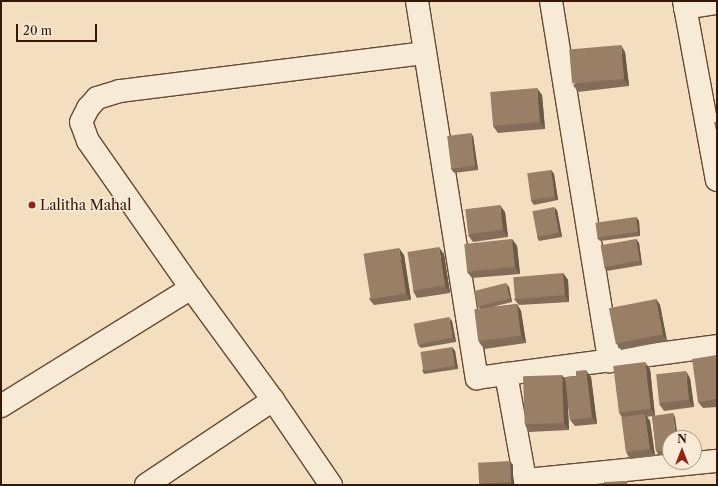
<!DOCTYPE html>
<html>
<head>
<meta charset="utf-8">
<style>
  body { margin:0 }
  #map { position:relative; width:718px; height:486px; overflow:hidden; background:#f3dfc0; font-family:"Libre Caslon Text",serif }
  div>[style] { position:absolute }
  .roads { filter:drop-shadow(1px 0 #664934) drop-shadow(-1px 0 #664934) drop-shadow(0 1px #664934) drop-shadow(0 -1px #664934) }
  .street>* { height:22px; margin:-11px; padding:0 11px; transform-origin:11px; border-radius:11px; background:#f7ead6 }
  .wall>* { inset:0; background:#846d58 }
  .shaded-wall>* { inset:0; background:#6b5947 }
  .building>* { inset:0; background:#997f66; transform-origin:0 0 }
  .dots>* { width:11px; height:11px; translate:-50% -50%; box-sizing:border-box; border:2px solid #f7ead6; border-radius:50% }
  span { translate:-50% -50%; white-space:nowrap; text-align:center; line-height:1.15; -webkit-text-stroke:3px #f7ead6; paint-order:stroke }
  .poi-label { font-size:14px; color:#371705 }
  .left { translate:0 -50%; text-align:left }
  .frame { position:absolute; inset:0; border:2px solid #371705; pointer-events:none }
  .north { position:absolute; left:662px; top:430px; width:40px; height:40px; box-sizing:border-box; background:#f7ead6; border:1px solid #aa9682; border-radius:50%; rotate:0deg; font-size:11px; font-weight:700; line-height:16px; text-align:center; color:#371705 }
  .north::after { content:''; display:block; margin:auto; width:14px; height:18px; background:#8f2418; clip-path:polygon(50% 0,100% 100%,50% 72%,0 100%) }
  .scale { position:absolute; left:16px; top:24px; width:81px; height:18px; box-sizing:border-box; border:2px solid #371705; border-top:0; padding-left:5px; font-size:12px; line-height:14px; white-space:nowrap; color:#371705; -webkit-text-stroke:3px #f7ead6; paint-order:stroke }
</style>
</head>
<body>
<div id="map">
  <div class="roads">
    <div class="street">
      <i style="left:417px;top:1px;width:382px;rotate:81deg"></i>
      <i style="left:477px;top:378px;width:242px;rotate:-7.6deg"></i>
      <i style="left:551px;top:1px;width:365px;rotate:80.8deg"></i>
      <i style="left:684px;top:1px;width:182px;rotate:79.6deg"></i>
      <i style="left:685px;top:8px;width:32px;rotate:-9deg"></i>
      <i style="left:506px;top:374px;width:113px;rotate:79.8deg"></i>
      <i style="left:1px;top:406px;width:224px;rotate:-31.8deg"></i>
      <i style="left:525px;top:480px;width:193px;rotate:-5.7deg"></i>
      <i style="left:146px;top:485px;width:153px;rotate:-33.8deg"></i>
      <i style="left:331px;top:485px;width:103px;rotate:-124.3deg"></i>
      <i style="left:273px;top:400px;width:139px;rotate:-126.2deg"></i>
      <i style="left:191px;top:288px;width:179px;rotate:-125deg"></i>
      <i style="left:88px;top:141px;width:20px;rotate:-110deg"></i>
      <i style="left:81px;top:122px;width:16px;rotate:-63deg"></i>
      <i style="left:88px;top:108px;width:13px;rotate:-48deg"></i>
      <i style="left:97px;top:98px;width:24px;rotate:-17deg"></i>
      <i style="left:120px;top:91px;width:307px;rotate:-7.1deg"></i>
    </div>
  </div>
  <div class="wall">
    <i style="clip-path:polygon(625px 52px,629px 86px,578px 92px,573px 85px)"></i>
    <i style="clip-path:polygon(542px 95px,545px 129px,498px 133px,493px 126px)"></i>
    <i style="clip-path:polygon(473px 136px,478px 170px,454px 173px,451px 169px)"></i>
    <i style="clip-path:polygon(551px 170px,554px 174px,558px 200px,534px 205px,531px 201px)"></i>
    <i style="clip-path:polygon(557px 210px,562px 237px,539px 241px,537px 237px)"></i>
    <i style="clip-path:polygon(505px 212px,508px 237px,473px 242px,468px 235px)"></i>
    <i style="clip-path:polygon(636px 217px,639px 221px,640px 236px,600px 241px,597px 238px)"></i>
    <i style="clip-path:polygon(512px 239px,517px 246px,520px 274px,472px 278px,467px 272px)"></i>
    <i style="clip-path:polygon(636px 239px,639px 243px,642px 265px,607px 271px,604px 267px)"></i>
    <i style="clip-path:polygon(444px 254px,450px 293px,417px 298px,413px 291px)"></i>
    <i style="clip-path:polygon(404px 255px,411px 300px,374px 305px,369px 299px)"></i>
    <i style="clip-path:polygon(563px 273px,568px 280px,569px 302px,519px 305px,514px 299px)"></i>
    <i style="clip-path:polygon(509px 287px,512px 302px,492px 307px,517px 304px,521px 311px,526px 343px,484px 349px,479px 342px,480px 309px,478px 307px)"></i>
    <i style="clip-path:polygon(656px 299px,660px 305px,667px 341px,621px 350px,616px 343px)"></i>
    <i style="clip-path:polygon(452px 321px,456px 342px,421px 348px,418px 345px)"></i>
    <i style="clip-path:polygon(452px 347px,455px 351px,458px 369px,424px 374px,422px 370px)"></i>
    <i style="clip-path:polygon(717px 355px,717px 407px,703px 408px,698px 402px)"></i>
    <i style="clip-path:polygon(650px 369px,655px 416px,675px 417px,670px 438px,670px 454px,659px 455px,656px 451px,652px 416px,647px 417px,650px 421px,655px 456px,630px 459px,626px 452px,622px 417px,619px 413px)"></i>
    <i style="clip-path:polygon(576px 376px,591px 377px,597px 424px,575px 426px,570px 420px,567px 396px,569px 430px,529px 432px,525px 425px,565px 380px)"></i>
    <i style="clip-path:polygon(690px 378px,694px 407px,664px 411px,659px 404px)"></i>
    <i style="clip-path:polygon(513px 465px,513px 485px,480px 485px,479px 483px)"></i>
  </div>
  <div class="shaded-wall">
    <i style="clip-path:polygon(621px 45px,625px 52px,629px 86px,624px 79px)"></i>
    <i style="clip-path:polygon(537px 88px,542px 95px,545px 129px,540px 122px)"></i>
    <i style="clip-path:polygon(471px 133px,473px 136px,478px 170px,475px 166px)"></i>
    <i style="clip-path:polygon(551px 170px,554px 174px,558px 200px,555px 197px)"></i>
    <i style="clip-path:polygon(500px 205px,505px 212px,508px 237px,503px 230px)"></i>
    <i style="clip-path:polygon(554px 207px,557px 210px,562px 237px,559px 233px)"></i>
    <i style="clip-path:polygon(636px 217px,639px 221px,640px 236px,638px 232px)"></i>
    <i style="clip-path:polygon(512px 239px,517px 246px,520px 274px,515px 267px)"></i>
    <i style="clip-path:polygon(636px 239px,639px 243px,642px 265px,640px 261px)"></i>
    <i style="clip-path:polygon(439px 247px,444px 254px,450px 293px,445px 286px)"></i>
    <i style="clip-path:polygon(399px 248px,404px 255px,411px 300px,406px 293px)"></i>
    <i style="clip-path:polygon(563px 273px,568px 280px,569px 302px,565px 295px)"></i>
    <i style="clip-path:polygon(506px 283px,509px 287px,512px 302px,510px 299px)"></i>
    <i style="clip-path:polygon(656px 299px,660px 305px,667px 341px,663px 334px)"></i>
    <i style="clip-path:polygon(517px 304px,521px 311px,526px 343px,521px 336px)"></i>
    <i style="clip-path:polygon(449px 317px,452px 321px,456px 342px,453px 338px)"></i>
    <i style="clip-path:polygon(452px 347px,455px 351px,458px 369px,455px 366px)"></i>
    <i style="clip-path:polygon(645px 362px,650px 369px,655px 416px,651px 409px)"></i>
    <i style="clip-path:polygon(586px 370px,591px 377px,597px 424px,592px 417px)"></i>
    <i style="clip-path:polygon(686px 371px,690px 378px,694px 407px,689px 400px)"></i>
    <i style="clip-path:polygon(562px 375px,567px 382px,569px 430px,564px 423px)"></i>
    <i style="clip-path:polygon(673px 413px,675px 417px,678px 438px,676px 438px)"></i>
    <i style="clip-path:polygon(645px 414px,650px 421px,655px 456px,650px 449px)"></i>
    <i style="clip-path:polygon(510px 461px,513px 465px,513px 485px,511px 482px)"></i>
  </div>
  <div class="building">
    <i style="left:621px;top:45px;width:34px;height:52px;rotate:85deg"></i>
    <i style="left:537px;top:88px;width:34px;height:47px;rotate:85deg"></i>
    <i style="clip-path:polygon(714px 122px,717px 122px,717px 135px)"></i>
    <i style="left:471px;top:133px;width:33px;height:24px;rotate:83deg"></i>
    <i style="left:551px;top:170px;width:27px;height:24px;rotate:82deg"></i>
    <i style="left:500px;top:205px;width:25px;height:35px;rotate:83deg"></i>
    <i style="left:554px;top:207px;width:26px;height:22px;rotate:79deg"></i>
    <i style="left:636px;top:217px;width:15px;height:41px;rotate:82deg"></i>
    <i style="left:512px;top:239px;width:28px;height:48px;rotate:84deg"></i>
    <i style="left:636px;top:239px;width:22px;height:36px;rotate:80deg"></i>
    <i style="left:439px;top:247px;width:39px;height:32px;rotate:81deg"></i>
    <i style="left:399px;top:248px;width:46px;height:36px;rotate:81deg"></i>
    <i style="left:563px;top:273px;width:22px;height:50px;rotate:85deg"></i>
    <i style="left:506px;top:283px;width:16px;height:33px;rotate:76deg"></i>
    <i style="left:656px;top:299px;width:36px;height:48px;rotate:79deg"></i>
    <i style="left:517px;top:304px;width:32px;height:43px;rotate:83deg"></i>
    <i style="left:449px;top:317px;width:21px;height:36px;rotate:79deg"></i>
    <i style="left:452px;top:347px;width:19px;height:32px;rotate:81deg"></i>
    <i style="clip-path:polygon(717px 355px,717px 399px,698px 402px,692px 359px)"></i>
    <i style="left:645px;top:362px;width:47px;height:32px;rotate:83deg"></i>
    <i style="clip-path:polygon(586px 370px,592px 417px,570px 420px,565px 377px,576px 376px,576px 371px)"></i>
    <i style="left:686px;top:371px;width:29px;height:30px;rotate:84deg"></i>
    <i style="left:562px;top:375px;width:48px;height:39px;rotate:88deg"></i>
    <i style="clip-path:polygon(673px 413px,676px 438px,670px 438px,670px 450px,656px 451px,652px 416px)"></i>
    <i style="left:645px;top:414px;width:35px;height:24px;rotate:82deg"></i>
    <i style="left:510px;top:461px;width:21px;height:32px;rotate:87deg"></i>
    <i style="clip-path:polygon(627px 481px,628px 485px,604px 485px,604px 482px)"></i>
  </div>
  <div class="dots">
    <i style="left:32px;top:205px;background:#8f2418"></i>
  </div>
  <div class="poi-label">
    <span class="left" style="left:40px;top:205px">Lalitha Mahal</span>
  </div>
  <div class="frame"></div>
  <div class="north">N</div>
  <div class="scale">20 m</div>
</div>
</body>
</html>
